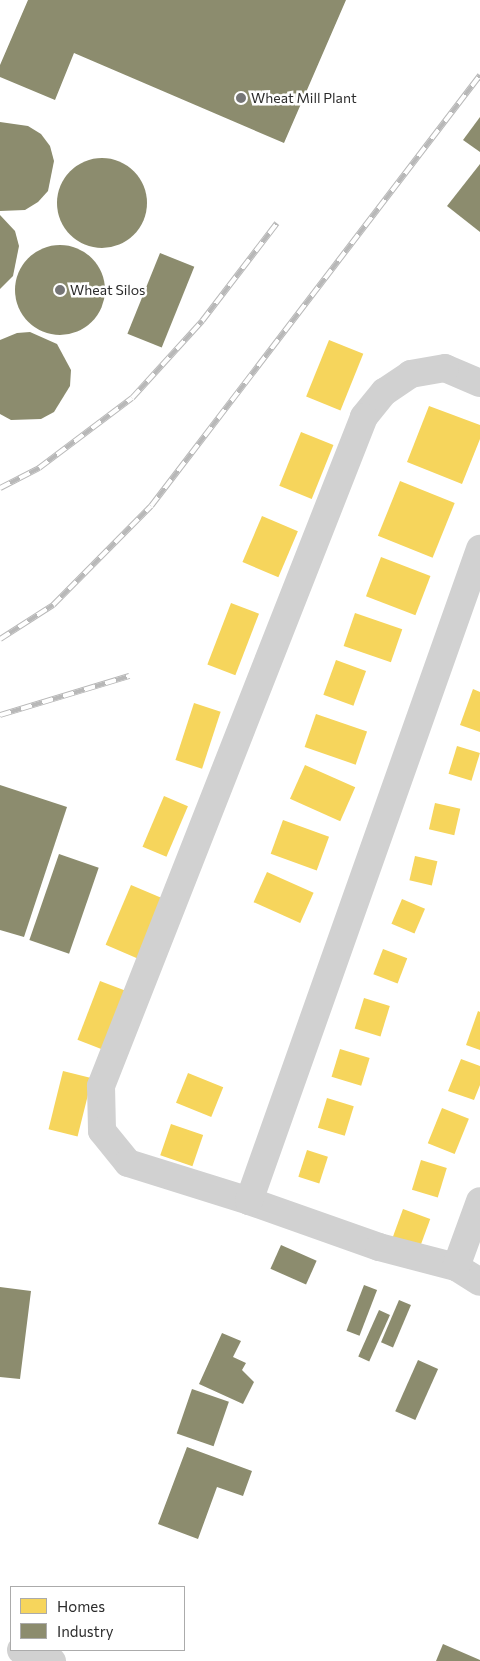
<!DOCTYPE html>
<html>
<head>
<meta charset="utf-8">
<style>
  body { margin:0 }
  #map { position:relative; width:480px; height:1661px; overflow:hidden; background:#fff; font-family:Commissioner,sans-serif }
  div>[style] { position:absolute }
  .homes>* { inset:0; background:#f6d55c; transform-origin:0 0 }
  .industry>* { inset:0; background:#8c8c6e; transform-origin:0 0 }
  .round { border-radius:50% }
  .street>* { height:28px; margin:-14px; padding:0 14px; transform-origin:14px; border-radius:14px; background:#d1d1d1 }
  .rail>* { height:5.5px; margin-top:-2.75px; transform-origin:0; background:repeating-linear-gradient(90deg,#fff 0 11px,#b8b8b8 0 22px); box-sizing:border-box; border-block:1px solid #b8b8b8 }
  .dots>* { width:14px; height:14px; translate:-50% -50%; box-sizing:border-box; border:2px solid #fff; border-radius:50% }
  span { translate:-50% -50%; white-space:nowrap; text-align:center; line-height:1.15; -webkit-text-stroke:5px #fff; paint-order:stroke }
  .poi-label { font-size:14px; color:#2c2c2c }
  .left { translate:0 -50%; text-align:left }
  .legend { position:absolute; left:10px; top:1586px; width:175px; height:65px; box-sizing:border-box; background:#fff; border:1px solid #ababab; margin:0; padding:6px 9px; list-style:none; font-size:15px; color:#2c2c2c }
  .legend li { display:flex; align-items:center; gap:10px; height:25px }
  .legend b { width:25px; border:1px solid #ababab }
</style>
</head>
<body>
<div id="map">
  <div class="homes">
    <i style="left:329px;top:340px;width:37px;height:61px;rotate:22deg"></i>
    <i style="clip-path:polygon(429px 406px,480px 425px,480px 439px,462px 484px,407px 462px)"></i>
    <i style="left:301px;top:432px;width:35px;height:58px;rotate:22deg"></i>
    <i style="left:400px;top:481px;width:59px;height:59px;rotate:22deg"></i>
    <i style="left:262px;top:516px;width:39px;height:50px;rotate:23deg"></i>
    <i style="left:381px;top:557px;width:53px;height:42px;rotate:21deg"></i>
    <i style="left:231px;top:603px;width:30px;height:66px;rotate:21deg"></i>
    <i style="left:355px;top:613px;width:50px;height:35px;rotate:19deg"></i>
    <i style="left:336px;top:660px;width:32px;height:37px;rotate:20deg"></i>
    <i style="clip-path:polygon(473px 689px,480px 692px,480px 732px,460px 725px)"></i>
    <i style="left:194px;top:703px;width:28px;height:60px;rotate:18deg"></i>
    <i style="left:316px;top:714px;width:54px;height:35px;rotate:19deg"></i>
    <i style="left:457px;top:746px;width:24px;height:29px;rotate:17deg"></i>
    <i style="left:305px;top:765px;width:55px;height:37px;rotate:24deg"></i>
    <i style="left:164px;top:796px;width:26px;height:55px;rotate:23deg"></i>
    <i style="left:435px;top:803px;width:26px;height:27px;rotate:13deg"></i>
    <i style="left:283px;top:820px;width:49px;height:36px;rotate:20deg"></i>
    <i style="left:415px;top:856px;width:23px;height:25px;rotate:13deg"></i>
    <i style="left:267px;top:872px;width:51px;height:33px;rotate:24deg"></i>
    <i style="left:131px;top:885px;width:36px;height:65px;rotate:23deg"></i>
    <i style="left:402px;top:899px;width:25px;height:27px;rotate:23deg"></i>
    <i style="left:383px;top:949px;width:26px;height:27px;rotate:21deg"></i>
    <i style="left:100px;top:981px;width:31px;height:63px;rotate:21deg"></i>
    <i style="left:364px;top:998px;width:27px;height:32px;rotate:17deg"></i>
    <i style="clip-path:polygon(478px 1011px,480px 1012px,480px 1050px,466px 1045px)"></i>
    <i style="left:340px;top:1049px;width:31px;height:29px;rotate:17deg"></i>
    <i style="clip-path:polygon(461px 1059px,480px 1066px,480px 1085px,474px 1100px,448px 1091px)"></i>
    <i style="left:63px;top:1071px;width:30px;height:60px;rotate:14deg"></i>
    <i style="left:188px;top:1073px;width:38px;height:32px;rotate:22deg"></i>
    <i style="left:327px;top:1098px;width:28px;height:31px;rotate:17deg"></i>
    <i style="left:442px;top:1108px;width:29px;height:38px;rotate:22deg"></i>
    <i style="left:171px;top:1124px;width:34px;height:33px;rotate:19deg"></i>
    <i style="left:307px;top:1150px;width:22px;height:28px;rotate:18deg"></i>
    <i style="left:421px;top:1160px;width:27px;height:31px;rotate:17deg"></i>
    <i style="left:403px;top:1209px;width:29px;height:30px;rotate:20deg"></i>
  </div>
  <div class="industry">
    <i style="clip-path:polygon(28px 0,346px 0,284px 143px,74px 53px,55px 100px,0 77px,0 65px)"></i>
    <i style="clip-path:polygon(480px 117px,480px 152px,463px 140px)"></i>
    <i style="clip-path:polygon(0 122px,28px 126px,41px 134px,50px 146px,54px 161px,48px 191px,38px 202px,25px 210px,0 211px)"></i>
    <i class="round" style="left:57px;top:158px;width:90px;height:90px"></i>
    <i style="clip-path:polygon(480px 164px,480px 232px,447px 206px)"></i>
    <i style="clip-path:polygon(0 215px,15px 231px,19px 246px,13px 276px,0 289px)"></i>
    <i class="round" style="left:15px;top:245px;width:90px;height:90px"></i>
    <i style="left:160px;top:253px;width:37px;height:87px;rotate:22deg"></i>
    <i style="clip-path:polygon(30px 332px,57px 344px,71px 370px,70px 386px,54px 412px,41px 419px,11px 420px,0 414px,0 340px,17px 333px)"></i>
    <i style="clip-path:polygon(0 785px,67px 807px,24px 937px,0 930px)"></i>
    <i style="left:59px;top:854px;width:42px;height:91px;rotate:19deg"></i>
    <i style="left:281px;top:1245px;width:39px;height:26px;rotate:24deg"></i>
    <i style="left:364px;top:1285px;width:14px;height:49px;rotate:21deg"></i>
    <i style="clip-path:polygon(0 1287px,31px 1291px,20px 1379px,0 1377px)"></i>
    <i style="left:399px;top:1300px;width:13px;height:46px;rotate:23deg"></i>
    <i style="left:379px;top:1310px;width:12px;height:51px;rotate:24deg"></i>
    <i style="clip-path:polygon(222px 1333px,241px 1341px,233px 1357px,246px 1363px,242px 1370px,254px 1382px,243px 1404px,199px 1384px)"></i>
    <i style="left:418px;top:1360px;width:22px;height:56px;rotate:24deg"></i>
    <i style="left:192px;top:1389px;width:39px;height:47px;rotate:19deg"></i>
    <i style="clip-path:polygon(187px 1447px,252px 1471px,243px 1496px,217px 1487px,198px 1539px,158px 1524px)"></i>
    <i style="clip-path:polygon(443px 1644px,480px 1660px,480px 1661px,436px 1661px)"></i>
  </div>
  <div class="street">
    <i style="left:480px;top:383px;width:38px;rotate:-157deg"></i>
    <i style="left:445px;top:368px;width:35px;rotate:170deg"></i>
    <i style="left:411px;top:374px;width:32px;rotate:146deg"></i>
    <i style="left:384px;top:392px;width:32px;rotate:129deg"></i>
    <i style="left:364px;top:417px;width:719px;rotate:111.46deg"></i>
    <i style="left:101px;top:1086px;width:45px;rotate:88.7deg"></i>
    <i style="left:102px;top:1131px;width:41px;rotate:50.9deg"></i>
    <i style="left:128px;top:1163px;width:127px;rotate:17.4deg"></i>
    <i style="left:249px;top:1201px;width:138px;rotate:19.5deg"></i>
    <i style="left:379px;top:1247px;width:80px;rotate:14.6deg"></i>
    <i style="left:456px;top:1267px;width:28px;rotate:32deg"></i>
    <i style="left:249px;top:1201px;width:692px;rotate:-70.49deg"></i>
    <i style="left:456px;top:1267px;width:70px;rotate:-70deg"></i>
    <i style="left:21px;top:1650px;width:33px;rotate:20deg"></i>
  </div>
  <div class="rail">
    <i style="left:0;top:488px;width:44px;rotate:-27.1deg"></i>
    <i style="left:39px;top:468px;width:116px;rotate:-37deg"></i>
    <i style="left:132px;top:398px;width:104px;rotate:-47.7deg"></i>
    <i style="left:202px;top:321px;width:123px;rotate:-52.6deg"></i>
    <i style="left:0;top:639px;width:63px;rotate:-32.7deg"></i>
    <i style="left:53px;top:605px;width:139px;rotate:-45.3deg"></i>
    <i style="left:151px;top:506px;width:542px;rotate:-52.64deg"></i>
    <i style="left:0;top:715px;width:135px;rotate:-16.8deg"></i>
  </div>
  <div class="dots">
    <i style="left:241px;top:98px;background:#767676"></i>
    <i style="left:60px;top:290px;background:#767676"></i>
  </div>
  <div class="poi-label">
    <span class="left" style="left:251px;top:98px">Wheat Mill Plant</span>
    <span class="left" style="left:70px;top:290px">Wheat Silos</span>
  </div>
  <ul class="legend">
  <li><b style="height:14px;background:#f6d55c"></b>Homes</li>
  <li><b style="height:14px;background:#8c8c6e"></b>Industry</li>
  </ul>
</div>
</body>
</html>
